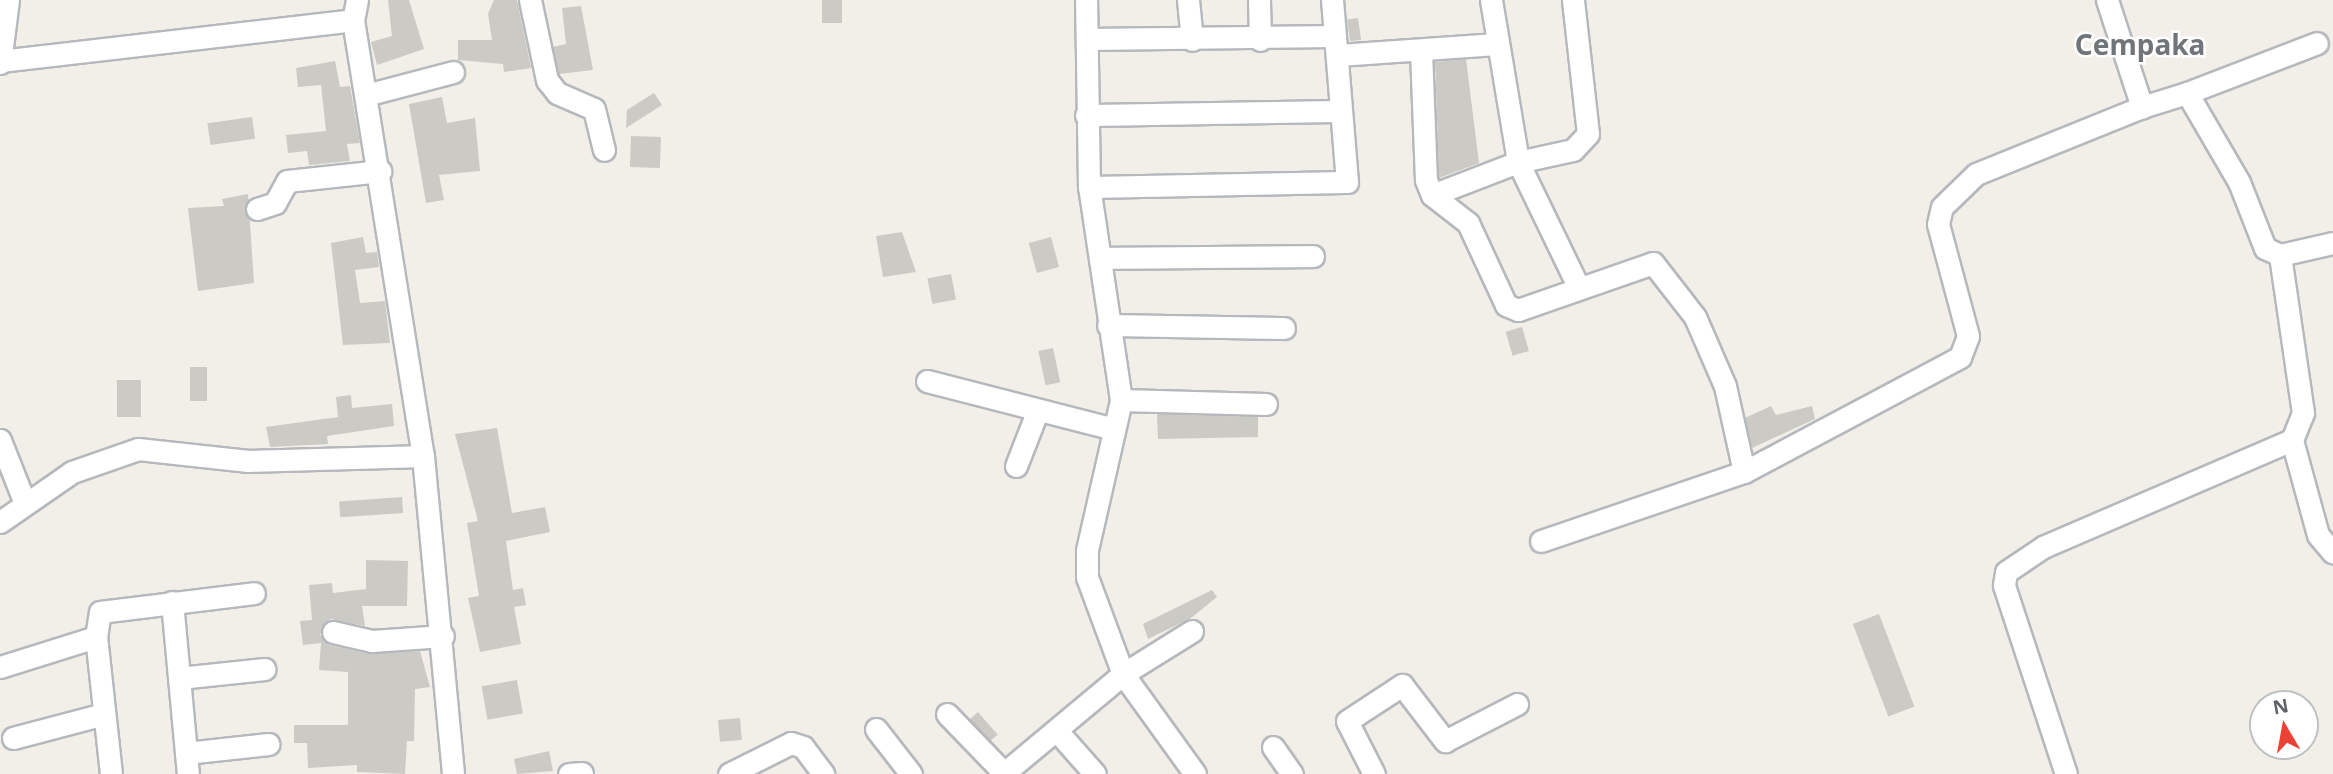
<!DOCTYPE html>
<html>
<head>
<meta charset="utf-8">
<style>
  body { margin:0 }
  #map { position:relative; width:2333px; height:774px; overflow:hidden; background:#f1efe8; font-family:"Noto Sans",sans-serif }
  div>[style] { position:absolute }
  .building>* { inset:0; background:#cccac5; transform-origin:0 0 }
  .roads { filter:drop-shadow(2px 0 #b5b8bc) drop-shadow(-2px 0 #b5b8bc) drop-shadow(0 2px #b5b8bc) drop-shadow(0 -2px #b5b8bc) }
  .minor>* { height:21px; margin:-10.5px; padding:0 10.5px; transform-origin:10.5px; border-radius:10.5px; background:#fff }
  span { translate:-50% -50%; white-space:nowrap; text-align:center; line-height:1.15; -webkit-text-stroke:5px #fff; paint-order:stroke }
  .quarter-label { font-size:28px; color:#70757a; font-weight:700 }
  .north { position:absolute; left:2249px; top:690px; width:70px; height:70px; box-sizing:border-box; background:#fff; border:2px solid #bfc1c3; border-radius:50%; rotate:350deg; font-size:19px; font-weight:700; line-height:28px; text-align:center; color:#5f6368 }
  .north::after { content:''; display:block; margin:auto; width:24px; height:32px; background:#ea4335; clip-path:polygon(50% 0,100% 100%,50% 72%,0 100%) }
</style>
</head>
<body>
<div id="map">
  <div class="building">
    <i style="clip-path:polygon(388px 0,409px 0,424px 49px,377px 65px,371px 42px,392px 36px)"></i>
    <i style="clip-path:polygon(494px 0,517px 0,531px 68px,504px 72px,503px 64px,458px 60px,458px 40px,492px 40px,488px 14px)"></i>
    <i style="left:822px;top:0;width:20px;height:23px"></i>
    <i style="clip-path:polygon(581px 6px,593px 70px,559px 74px,553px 47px,566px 44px,562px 8px)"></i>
    <i style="left:1358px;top:18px;width:22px;height:11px;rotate:82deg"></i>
    <i style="clip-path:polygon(1466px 59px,1479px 163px,1439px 178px,1435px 62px)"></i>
    <i style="clip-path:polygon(335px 61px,340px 87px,350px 86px,360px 143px,347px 144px,350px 161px,309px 165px,307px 151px,288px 153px,286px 135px,326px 131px,321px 85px,298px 87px,296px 68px)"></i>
    <i style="clip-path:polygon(654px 93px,662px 105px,626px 128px,627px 110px)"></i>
    <i style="clip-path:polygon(442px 97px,447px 123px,475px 118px,480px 171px,439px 175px,444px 200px,426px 203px,409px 104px)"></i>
    <i style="left:252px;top:117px;width:22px;height:45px;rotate:82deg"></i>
    <i style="left:631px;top:136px;width:30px;height:31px;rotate:2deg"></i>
    <i style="clip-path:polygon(248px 194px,254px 283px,198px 291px,188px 208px,224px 206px,222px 199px)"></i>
    <i style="clip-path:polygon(902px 232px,916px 272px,883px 277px,876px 236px)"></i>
    <i style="clip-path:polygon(363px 237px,366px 253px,377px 252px,379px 267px,355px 270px,360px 303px,385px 301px,390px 343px,343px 345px,331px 243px)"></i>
    <i style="left:1051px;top:237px;width:31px;height:23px;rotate:75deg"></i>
    <i style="left:951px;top:274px;width:26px;height:24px;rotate:79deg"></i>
    <i style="left:1522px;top:327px;width:25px;height:17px;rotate:74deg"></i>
    <i style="left:1053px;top:348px;width:35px;height:15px;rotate:78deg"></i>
    <i style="left:190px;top:367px;width:17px;height:34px"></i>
    <i style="left:141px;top:380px;width:37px;height:24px;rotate:90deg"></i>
    <i style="clip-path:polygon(351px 395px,352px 408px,392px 404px,394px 426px,327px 436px,328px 444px,270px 447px,266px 427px,338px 417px,336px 397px)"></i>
    <i style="clip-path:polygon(1771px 406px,1776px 415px,1812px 406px,1815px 419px,1752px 448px,1745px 418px)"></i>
    <i style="clip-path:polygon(1157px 414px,1258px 417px,1258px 437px,1158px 439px)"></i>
    <i style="clip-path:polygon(497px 428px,512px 513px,545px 507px,550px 532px,506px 541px,513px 590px,523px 588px,526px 605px,514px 607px,521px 644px,480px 652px,468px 598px,479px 596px,467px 523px,478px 521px,455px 434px)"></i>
    <i style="left:402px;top:497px;width:16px;height:63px;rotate:86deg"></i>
    <i style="clip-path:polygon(366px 560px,408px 561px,407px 606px,362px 606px,365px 626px,330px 619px,320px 635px,329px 645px,369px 654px,420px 651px,430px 687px,415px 689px,414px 741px,407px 741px,405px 774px,357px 772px,357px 765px,308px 768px,307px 743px,294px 743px,294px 725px,348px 725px,348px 672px,319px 670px,321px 643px,303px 645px,300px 621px,312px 620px,309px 585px,332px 583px,333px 593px,366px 589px)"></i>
    <i style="clip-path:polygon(1212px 590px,1217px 597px,1191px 618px,1148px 639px,1143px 624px)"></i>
    <i style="left:1879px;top:614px;width:99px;height:28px;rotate:69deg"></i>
    <i style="left:517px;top:680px;width:34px;height:36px;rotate:80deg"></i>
    <i style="left:978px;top:712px;width:30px;height:11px;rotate:49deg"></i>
    <i style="left:740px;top:718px;width:22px;height:22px;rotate:85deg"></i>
    <i style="clip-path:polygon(549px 751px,553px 771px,517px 774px,514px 759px)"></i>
  </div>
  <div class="roads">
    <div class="minor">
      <i style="left:357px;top:0;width:20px;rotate:101deg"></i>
      <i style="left:353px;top:20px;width:442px;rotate:80.9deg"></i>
      <i style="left:423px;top:456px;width:319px;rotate:84.6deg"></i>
      <i style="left:530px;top:0;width:82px;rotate:78deg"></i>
      <i style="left:547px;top:80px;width:16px;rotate:52deg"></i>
      <i style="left:557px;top:93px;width:40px;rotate:23.4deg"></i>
      <i style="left:594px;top:109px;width:42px;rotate:76.3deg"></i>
      <i style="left:1188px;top:0;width:40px;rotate:84.3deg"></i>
      <i style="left:1259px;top:0;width:40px;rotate:88.6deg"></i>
      <i style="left:1491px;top:0;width:164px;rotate:80.5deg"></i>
      <i style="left:1518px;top:162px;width:56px;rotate:-12.3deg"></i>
      <i style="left:1573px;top:150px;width:22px;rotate:-47deg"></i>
      <i style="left:1588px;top:134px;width:135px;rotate:-96.4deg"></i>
      <i style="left:2107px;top:0;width:113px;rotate:71.9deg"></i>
      <i style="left:1087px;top:39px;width:247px;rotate:-0.7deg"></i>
      <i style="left:1421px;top:51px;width:129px;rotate:87.8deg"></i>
      <i style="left:1426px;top:180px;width:16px;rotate:68deg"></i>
      <i style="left:1432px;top:195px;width:46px;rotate:37.9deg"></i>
      <i style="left:1468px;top:223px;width:90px;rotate:65.1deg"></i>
      <i style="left:1506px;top:305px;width:13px;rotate:23deg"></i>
      <i style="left:1518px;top:310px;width:143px;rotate:-19.2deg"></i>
      <i style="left:1653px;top:263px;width:68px;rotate:52.1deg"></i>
      <i style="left:1695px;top:317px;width:75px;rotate:66.5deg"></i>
      <i style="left:1725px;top:386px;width:88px;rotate:77.5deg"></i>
      <i style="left:1338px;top:55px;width:159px;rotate:-4deg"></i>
      <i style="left:0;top:61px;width:355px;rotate:-6.6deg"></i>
      <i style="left:0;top:63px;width:64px;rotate:-82.8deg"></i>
      <i style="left:2187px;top:93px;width:139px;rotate:-21deg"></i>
      <i style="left:366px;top:95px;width:90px;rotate:-14.8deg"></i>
      <i style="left:1086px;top:115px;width:255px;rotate:-0.9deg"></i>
      <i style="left:1089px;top:187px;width:258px;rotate:-1.1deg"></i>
      <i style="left:1347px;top:182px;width:183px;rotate:-94.7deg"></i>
      <i style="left:1432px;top:195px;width:92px;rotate:-21deg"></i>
      <i style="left:1518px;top:162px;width:140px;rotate:64.2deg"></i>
      <i style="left:257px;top:209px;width:19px;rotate:-18deg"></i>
      <i style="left:275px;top:203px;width:25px;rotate:-61deg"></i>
      <i style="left:287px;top:181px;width:94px;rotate:-6.1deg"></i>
      <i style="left:1101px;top:258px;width:212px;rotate:-0.5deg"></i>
      <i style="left:1108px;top:325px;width:176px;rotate:1deg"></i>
      <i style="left:927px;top:381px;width:193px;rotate:14.4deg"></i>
      <i style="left:1121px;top:400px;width:145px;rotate:1.6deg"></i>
      <i style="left:0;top:440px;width:66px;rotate:68.5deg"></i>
      <i style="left:2292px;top:440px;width:98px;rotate:74.7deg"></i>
      <i style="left:2318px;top:535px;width:23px;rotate:50deg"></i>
      <i style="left:1016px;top:466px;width:58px;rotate:-68.7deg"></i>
      <i style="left:0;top:522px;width:88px;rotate:-34.8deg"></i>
      <i style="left:72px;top:472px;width:70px;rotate:-19.2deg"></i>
      <i style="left:138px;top:449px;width:111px;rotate:6.2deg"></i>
      <i style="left:248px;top:461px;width:175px;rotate:-1.6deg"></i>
      <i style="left:1541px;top:541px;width:214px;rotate:-18.8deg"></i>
      <i style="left:1744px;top:472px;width:245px;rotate:-28deg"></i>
      <i style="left:1960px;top:357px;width:22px;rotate:-69deg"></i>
      <i style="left:1968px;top:336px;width:116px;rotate:-105deg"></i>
      <i style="left:1938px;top:224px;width:17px;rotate:-77deg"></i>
      <i style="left:1942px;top:207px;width:47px;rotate:-44.1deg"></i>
      <i style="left:1976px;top:174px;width:179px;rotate:-22deg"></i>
      <i style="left:2142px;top:107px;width:47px;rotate:-17.3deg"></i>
      <i style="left:2187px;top:93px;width:103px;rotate:59.7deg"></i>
      <i style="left:2239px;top:182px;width:71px;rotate:68.5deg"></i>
      <i style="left:2265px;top:248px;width:17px;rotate:25deg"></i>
      <i style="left:2280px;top:255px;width:54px;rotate:-12.8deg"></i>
      <i style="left:172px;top:602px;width:173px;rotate:84.7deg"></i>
      <i style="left:1192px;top:631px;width:81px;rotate:148.1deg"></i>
      <i style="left:1123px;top:674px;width:123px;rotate:54.2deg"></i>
      <i style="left:333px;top:632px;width:40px;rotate:13deg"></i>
      <i style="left:372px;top:641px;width:71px;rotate:-4deg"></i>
      <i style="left:0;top:667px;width:101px;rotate:-17.4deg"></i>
      <i style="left:179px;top:678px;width:86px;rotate:-6deg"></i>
      <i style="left:947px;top:714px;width:83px;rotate:46deg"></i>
      <i style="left:876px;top:729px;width:57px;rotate:52.1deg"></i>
      <i style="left:1057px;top:731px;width:57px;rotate:48.5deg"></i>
      <i style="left:13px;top:738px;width:94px;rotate:-14.8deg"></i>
      <i style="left:1273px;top:747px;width:33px;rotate:55deg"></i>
      <i style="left:186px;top:753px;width:83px;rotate:-6.2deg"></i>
      <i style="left:111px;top:774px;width:138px;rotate:-96.2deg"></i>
      <i style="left:96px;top:637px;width:25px;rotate:-81deg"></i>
      <i style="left:100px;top:612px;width:155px;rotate:-7deg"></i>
      <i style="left:569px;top:774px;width:13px;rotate:-4deg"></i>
      <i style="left:729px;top:774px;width:69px;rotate:-26.6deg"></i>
      <i style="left:791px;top:743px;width:13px;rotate:18deg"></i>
      <i style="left:803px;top:747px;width:34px;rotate:53deg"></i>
      <i style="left:1003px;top:774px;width:156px;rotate:-39.8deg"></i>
      <i style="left:1123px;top:674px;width:103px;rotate:-110.4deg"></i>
      <i style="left:1087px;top:577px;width:27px;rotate:-90deg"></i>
      <i style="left:1087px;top:550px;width:154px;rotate:-77.2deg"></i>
      <i style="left:1121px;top:400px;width:215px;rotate:-98.5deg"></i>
      <i style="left:1089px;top:187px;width:187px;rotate:-90.9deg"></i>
      <i style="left:1374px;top:774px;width:59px;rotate:-117deg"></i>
      <i style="left:1347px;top:721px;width:66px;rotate:-33.2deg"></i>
      <i style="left:1402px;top:685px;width:71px;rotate:52.5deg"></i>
      <i style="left:1445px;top:741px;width:81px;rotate:-27.2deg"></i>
      <i style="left:2066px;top:774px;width:199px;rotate:-108.2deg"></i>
      <i style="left:2004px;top:585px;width:13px;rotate:-81deg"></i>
      <i style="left:2006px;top:572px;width:45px;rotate:-34deg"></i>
      <i style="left:2043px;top:547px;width:271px;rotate:-23.3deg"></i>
      <i style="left:2292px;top:440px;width:29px;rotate:-68deg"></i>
      <i style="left:2303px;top:413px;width:160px;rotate:-98.3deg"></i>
    </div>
  </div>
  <div class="quarter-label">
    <span style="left:2140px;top:44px">Cempaka</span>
  </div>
  <div class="north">N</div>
</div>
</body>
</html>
